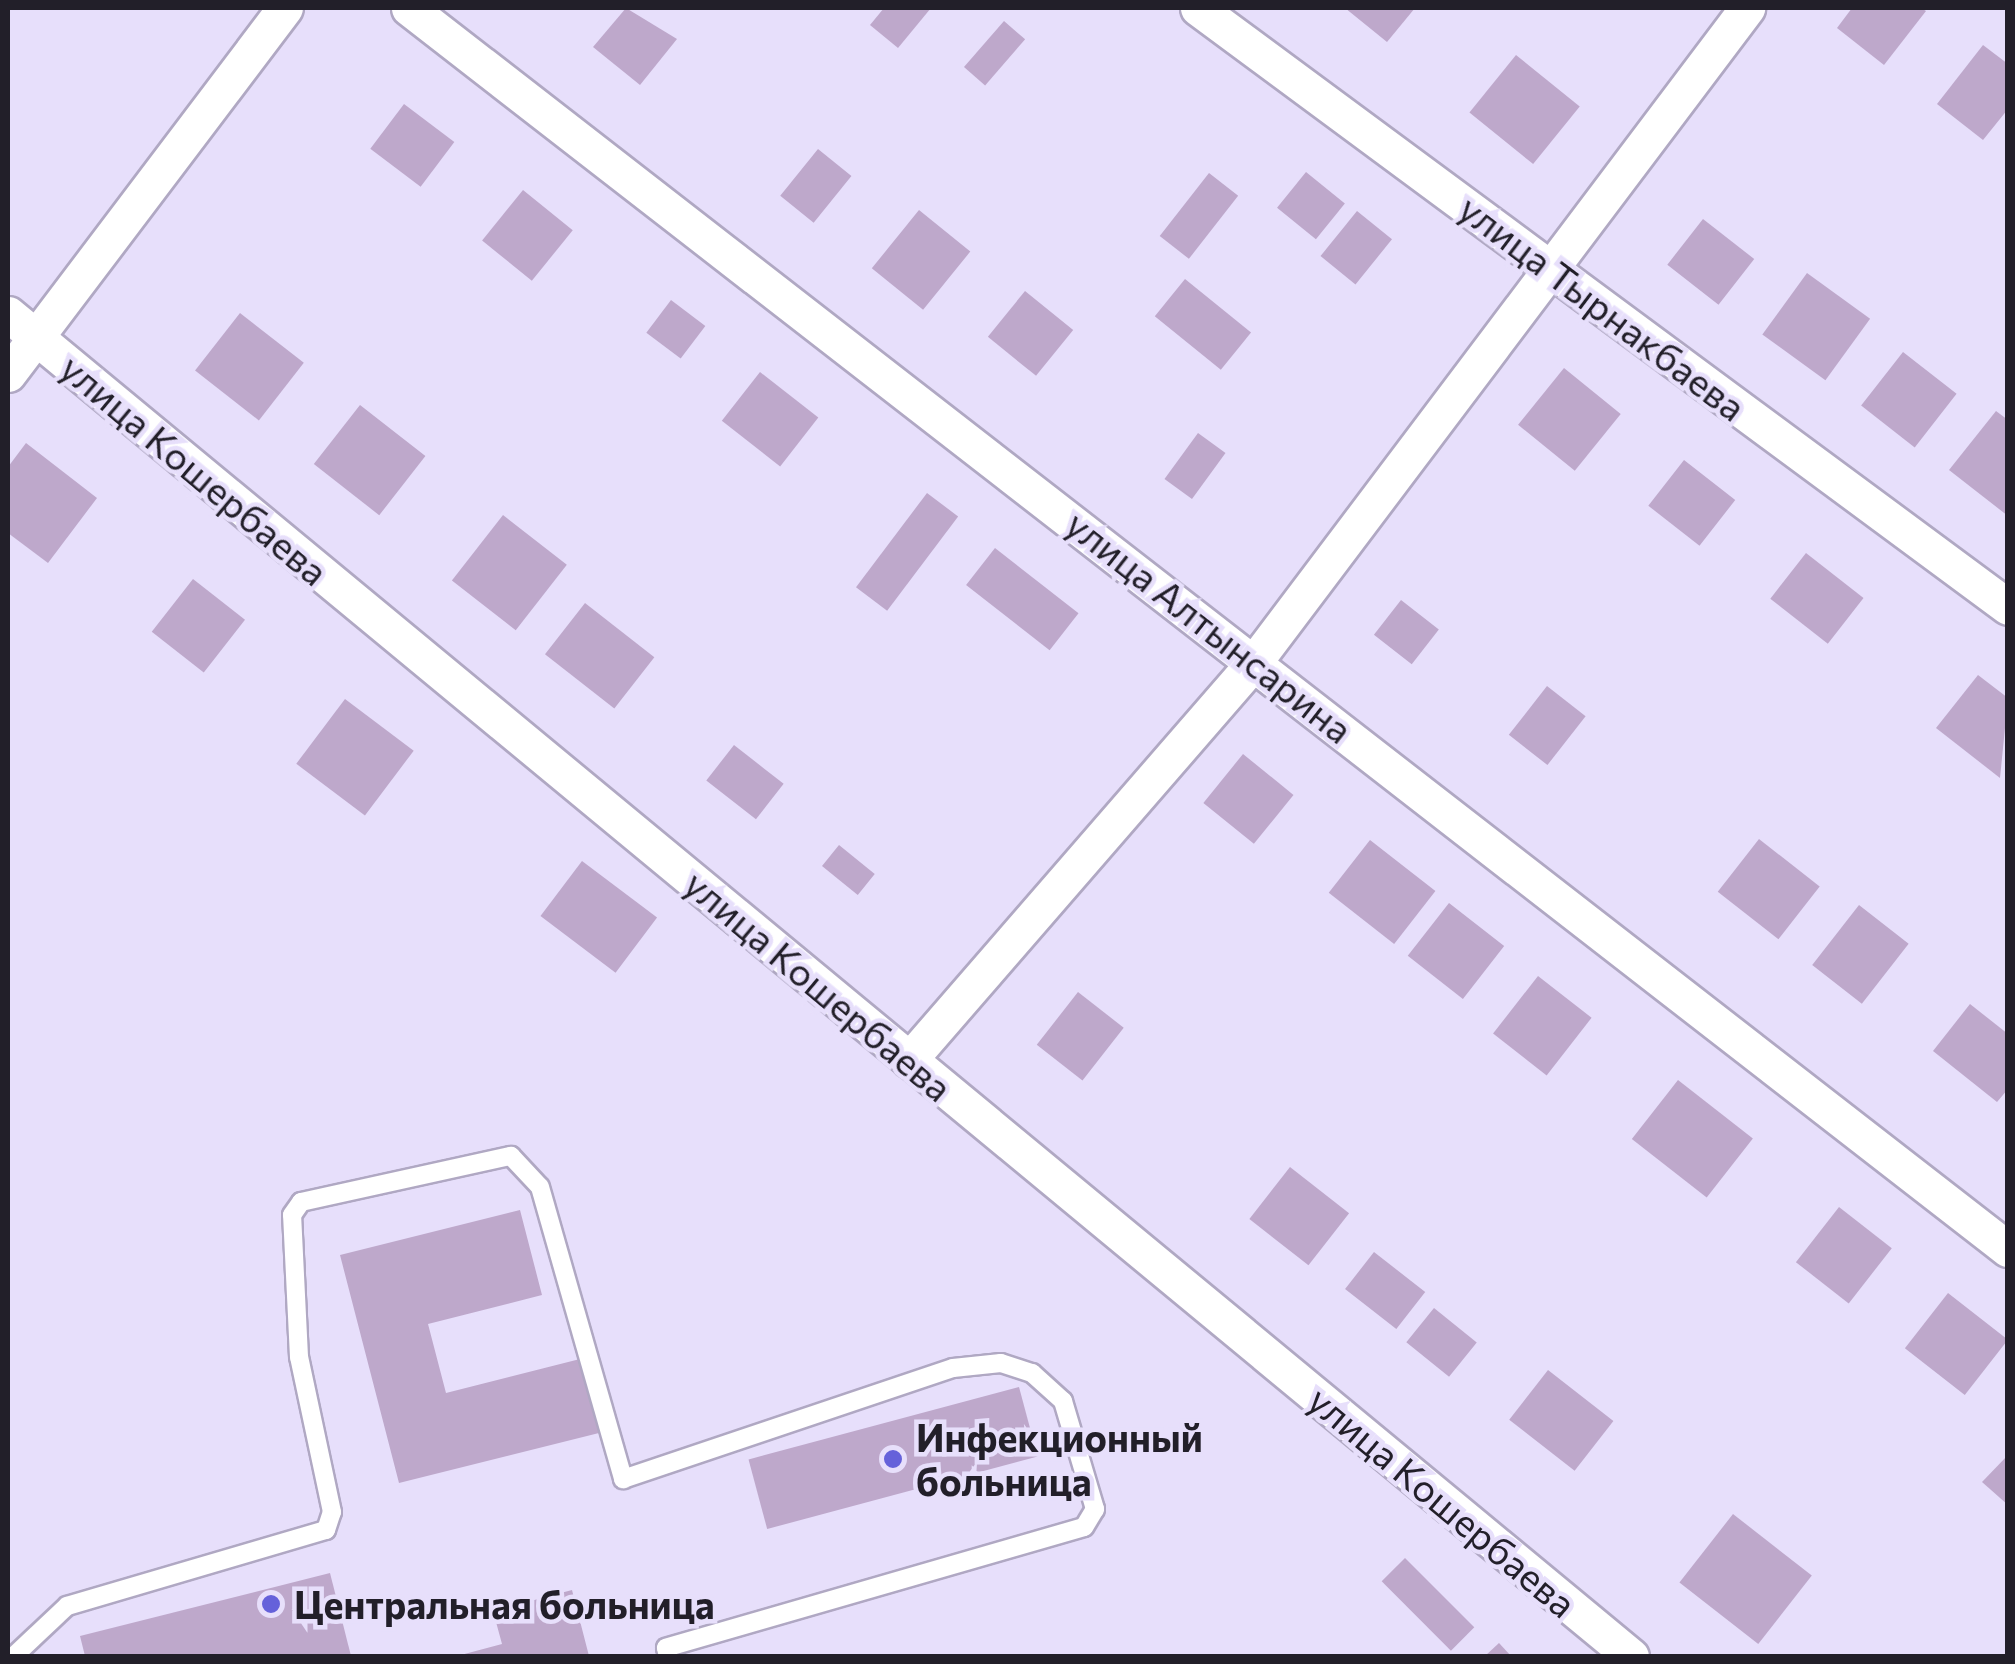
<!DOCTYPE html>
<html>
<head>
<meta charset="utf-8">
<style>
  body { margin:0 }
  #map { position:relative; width:2015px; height:1664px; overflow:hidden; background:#e7dffb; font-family:Commissioner,sans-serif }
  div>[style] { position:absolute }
  .building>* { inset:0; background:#bea8cb; transform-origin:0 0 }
  .roads { filter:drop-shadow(2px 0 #b0a8c3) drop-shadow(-2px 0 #b0a8c3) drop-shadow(0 2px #b0a8c3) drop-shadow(0 -2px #b0a8c3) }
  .service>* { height:18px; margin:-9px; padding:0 9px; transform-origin:9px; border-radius:9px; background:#fff }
  .minor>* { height:35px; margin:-17.5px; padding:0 17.5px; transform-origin:17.5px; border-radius:17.5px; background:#fff }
  .dots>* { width:28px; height:28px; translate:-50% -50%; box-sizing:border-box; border:5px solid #e7dffb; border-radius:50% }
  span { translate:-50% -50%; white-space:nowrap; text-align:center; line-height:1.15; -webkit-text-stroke:9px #e7dffb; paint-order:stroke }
  .street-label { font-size:38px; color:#221f29 }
  .poi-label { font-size:38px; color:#221f29; font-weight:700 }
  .left { translate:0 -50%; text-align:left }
  .frame { position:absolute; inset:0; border:10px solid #221f29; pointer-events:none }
</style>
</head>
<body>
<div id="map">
  <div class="building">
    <i style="clip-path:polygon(626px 8px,677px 39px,640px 85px,593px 47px)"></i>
    <i style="clip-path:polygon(884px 8px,931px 8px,898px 48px,870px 25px)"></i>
    <i style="clip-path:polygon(1345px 8px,1415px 8px,1387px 42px)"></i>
    <i style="clip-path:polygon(1852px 8px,1921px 8px,1926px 11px,1884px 65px,1837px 28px)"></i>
    <i style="left:1004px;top:21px;width:28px;height:61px;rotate:41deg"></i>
    <i style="clip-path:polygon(1983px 45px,2008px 64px,2008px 109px,1983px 140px,1937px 104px)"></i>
    <i style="left:1516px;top:55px;width:82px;height:74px;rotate:39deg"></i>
    <i style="left:404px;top:104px;width:63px;height:56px;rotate:37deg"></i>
    <i style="left:818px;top:149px;width:43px;height:60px;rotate:39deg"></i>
    <i style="left:1306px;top:172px;width:50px;height:46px;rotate:39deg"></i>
    <i style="left:1209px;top:173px;width:37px;height:80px;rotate:38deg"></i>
    <i style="left:523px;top:190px;width:64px;height:65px;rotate:39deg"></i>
    <i style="left:919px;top:210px;width:66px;height:75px;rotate:39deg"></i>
    <i style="left:1357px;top:211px;width:45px;height:58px;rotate:39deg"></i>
    <i style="left:1703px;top:219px;width:65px;height:58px;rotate:38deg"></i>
    <i style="left:1807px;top:273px;width:78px;height:76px;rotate:36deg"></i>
    <i style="left:1185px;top:279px;width:85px;height:48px;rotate:39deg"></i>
    <i style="left:1025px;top:291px;width:62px;height:59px;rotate:39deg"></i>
    <i style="left:671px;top:300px;width:43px;height:41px;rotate:37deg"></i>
    <i style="left:240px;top:313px;width:81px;height:73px;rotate:38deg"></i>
    <i style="left:1903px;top:352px;width:68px;height:68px;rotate:38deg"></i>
    <i style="left:1564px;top:368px;width:73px;height:73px;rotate:39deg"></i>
    <i style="left:760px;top:372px;width:74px;height:62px;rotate:38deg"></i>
    <i style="left:360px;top:405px;width:83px;height:75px;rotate:38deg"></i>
    <i style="clip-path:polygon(1996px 411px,2008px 420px,2008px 516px,1949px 470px)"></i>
    <i style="left:1198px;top:433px;width:34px;height:57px;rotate:36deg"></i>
    <i style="clip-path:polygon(26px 443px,97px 498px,48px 563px,8px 533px,8px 467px)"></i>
    <i style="left:1684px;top:460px;width:65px;height:58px;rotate:38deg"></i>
    <i style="left:927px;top:493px;width:39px;height:118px;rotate:37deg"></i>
    <i style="left:503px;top:515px;width:81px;height:83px;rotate:38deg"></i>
    <i style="left:995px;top:548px;width:106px;height:47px;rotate:38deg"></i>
    <i style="left:1806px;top:553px;width:73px;height:58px;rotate:38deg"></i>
    <i style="left:193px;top:579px;width:66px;height:67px;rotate:38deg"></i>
    <i style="left:1401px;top:600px;width:48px;height:44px;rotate:38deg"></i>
    <i style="left:585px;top:603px;width:88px;height:65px;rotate:38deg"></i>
    <i style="clip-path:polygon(1978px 675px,2008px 698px,2000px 778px,1936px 728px)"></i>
    <i style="left:1547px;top:686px;width:49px;height:62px;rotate:38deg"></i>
    <i style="left:345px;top:699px;width:86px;height:81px;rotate:37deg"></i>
    <i style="left:734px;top:745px;width:63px;height:45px;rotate:38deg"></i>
    <i style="left:1243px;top:754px;width:65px;height:63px;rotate:39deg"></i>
    <i style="left:1759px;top:839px;width:77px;height:67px;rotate:38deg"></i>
    <i style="left:1370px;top:840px;width:83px;height:67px;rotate:38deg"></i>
    <i style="left:839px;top:845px;width:46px;height:27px;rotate:39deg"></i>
    <i style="left:582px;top:861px;width:94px;height:69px;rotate:37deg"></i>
    <i style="left:1449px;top:903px;width:70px;height:67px;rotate:38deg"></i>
    <i style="left:1859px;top:905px;width:63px;height:76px;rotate:38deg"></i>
    <i style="left:1538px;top:976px;width:68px;height:73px;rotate:38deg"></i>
    <i style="left:1078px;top:992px;width:58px;height:67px;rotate:38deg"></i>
    <i style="clip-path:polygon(1970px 1004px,2008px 1034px,2008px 1089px,1997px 1102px,1933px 1051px)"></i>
    <i style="left:1678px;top:1080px;width:95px;height:75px;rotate:38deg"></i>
    <i style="left:1290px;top:1167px;width:75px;height:66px;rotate:38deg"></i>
    <i style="left:1839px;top:1207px;width:67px;height:70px;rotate:38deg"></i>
    <i style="clip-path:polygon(520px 1210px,542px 1295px,428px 1324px,446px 1393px,580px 1359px,599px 1433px,399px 1483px,340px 1255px)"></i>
    <i style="left:1374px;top:1252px;width:65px;height:47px;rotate:38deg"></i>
    <i style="left:1948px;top:1293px;width:76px;height:70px;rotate:38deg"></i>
    <i style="left:1434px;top:1308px;width:55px;height:44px;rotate:39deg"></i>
    <i style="left:1548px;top:1370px;width:83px;height:63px;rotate:38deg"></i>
    <i style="left:1019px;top:1387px;width:72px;height:280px;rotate:75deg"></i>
    <i style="clip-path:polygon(2008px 1455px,2008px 1505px,1982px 1482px)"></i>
    <i style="left:1733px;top:1514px;width:100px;height:87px;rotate:38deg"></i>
    <i style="left:1405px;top:1558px;width:98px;height:33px;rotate:45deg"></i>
    <i style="clip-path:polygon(330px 1573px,351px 1656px,85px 1656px,80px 1636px)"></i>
    <i style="clip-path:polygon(572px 1590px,589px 1656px,457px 1656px,502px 1644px,493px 1611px)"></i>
    <i style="clip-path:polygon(1499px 1643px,1511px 1656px,1485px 1656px)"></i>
  </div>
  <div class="roads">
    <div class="service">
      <i style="left:14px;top:1656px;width:73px;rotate:-43.3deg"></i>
      <i style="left:67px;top:1606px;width:270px;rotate:-16.4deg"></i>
      <i style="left:326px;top:1530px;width:19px;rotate:-72deg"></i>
      <i style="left:332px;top:1512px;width:158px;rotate:-102deg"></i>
      <i style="left:299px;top:1357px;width:142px;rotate:-92.8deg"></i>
      <i style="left:292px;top:1215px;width:16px;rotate:-55deg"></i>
      <i style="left:301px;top:1202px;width:215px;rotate:-12.4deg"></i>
      <i style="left:511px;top:1156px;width:42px;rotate:46.9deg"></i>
      <i style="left:540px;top:1187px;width:304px;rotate:74.1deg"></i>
      <i style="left:623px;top:1479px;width:348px;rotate:-18.6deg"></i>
      <i style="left:953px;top:1368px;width:48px;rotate:-5.9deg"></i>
      <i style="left:1001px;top:1363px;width:33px;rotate:18deg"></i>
      <i style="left:1032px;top:1373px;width:42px;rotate:42.1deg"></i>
      <i style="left:1063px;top:1401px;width:113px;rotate:73.5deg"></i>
      <i style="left:1095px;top:1509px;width:21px;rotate:121deg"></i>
      <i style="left:1084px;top:1527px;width:435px;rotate:163.9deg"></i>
      <i style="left:666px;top:1648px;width:8px;rotate:76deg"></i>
    </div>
    <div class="minor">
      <i style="left:409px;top:8px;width:2024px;rotate:37.82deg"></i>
      <i style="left:1198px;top:8px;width:1007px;rotate:36.48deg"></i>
      <i style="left:8px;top:314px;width:2106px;rotate:39.59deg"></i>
      <i style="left:8px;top:374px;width:459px;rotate:-52.9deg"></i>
      <i style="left:909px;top:1060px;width:528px;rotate:-49.07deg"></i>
      <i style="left:1255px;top:661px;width:818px;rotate:-53deg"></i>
    </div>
  </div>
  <div class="dots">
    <i style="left:893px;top:1459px;background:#6561da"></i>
    <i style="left:271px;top:1604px;background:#6561da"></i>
  </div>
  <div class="street-label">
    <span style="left:1603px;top:307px;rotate:37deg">улица Тырнакбаева</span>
    <span style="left:195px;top:469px;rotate:40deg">улица Кошербаева</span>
    <span style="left:1210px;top:626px;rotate:38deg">улица Алтынсарина</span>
    <span style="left:819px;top:985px;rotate:40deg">улица Кошербаева</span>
    <span style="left:1443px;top:1501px;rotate:40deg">улица Кошербаева</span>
  </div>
  <div class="poi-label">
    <span class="left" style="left:916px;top:1459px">Инфекционный<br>больница</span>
    <span class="left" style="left:294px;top:1604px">Центральная больница</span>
  </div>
  <div class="frame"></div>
</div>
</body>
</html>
